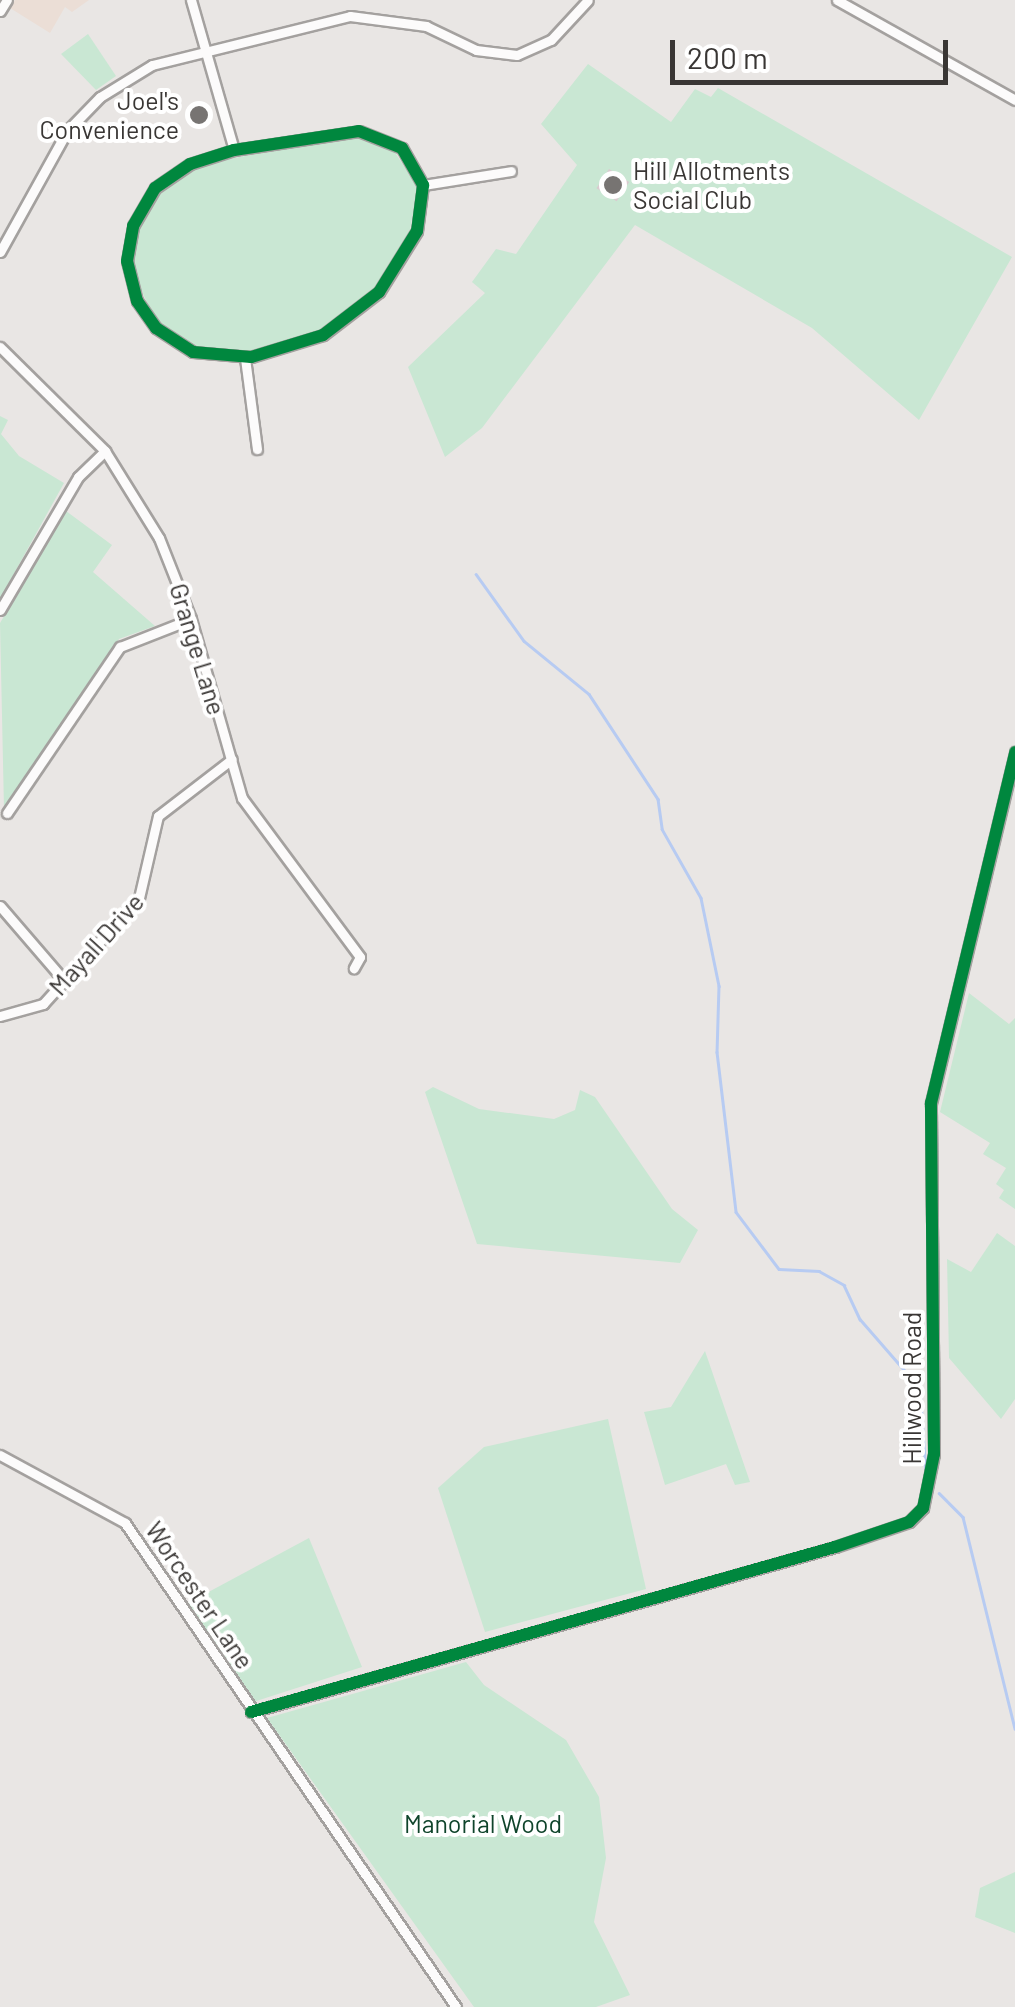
<!DOCTYPE html>
<html>
<head>
<meta charset="utf-8">
<style>
  body { margin:0 }
  #map { position:relative; width:1015px; height:2007px; overflow:hidden; background:#e9e6e4; font-family:Barlow,sans-serif }
  div>[style] { position:absolute }
  .commercial>* { inset:0; background:#ebded6 }
  .green>* { inset:0; background:#c9e7d3 }
  .stream>* { height:2.5px; margin:-1.25px; padding:0 1.25px; transform-origin:1.25px; border-radius:1.25px; background:#b7cbf2 }
  .building>* { inset:0; background:#d9cacf; transform-origin:0 0 }
  .roads { filter:drop-shadow(2px 0 #a4a19f) drop-shadow(-2px 0 #a4a19f) drop-shadow(0 2px #a4a19f) drop-shadow(0 -2px #a4a19f) }
  .minor>* { height:9px; margin:-4.5px; padding:0 4.5px; transform-origin:4.5px; border-radius:4.5px; background:#fcfbfb }
  .cycleway>* { height:12px; margin:-6px; padding:0 6px; transform-origin:6px; border-radius:6px; background:#00873e }
  .dots>* { width:28px; height:28px; translate:-50% -50%; box-sizing:border-box; border:5px solid #fff; border-radius:50% }
  span { translate:-50% -50%; white-space:nowrap; text-align:center; line-height:1.15; -webkit-text-stroke:8px #fff; paint-order:stroke }
  .poi-label { font-size:25px; color:#393634 }
  .right { translate:-100% -50%; text-align:right }
  .left { translate:0 -50%; text-align:left }
  .street-label { font-size:25px; color:#393634 }
  .park-label { font-size:25px; color:#0f442b }
  .scale { position:absolute; left:670px; top:40px; width:278px; height:45px; box-sizing:border-box; border:5px solid #393634; border-top:0; padding-left:12px; font-size:30px; line-height:35px; white-space:nowrap; color:#393634; -webkit-text-stroke:8px #fff; paint-order:stroke }
</style>
</head>
<body>
<div id="map">
  <div class="commercial">
    <i style="clip-path:polygon(15px 0,89px 0,72px 12px,65px 7px,50px 33px,10px 8px)"></i>
  </div>
  <div class="green">
    <i style="clip-path:polygon(88px 34px,116px 76px,96px 90px,61px 54px)"></i>
    <i style="clip-path:polygon(588px 64px,671px 122px,695px 89px,711px 97px,718px 88px,1012px 257px,919px 420px,812px 328px,635px 225px,482px 428px,445px 457px,408px 367px,485px 293px,472px 282px,496px 249px,516px 254px,577px 165px,541px 124px)"></i>
    <i style="clip-path:polygon(360px 135px,390px 145px,418px 187px,407px 245px,375px 291px,329px 327px,255px 352px,191px 346px,153px 317px,132px 268px,132px 243px,156px 193px,207px 163px)"></i>
    <i style="clip-path:polygon(0 416px,8px 420px,1px 434px,19px 456px,64px 483px,0 599px)"></i>
    <i style="clip-path:polygon(66px 511px,112px 545px,93px 572px,155px 626px,119px 639px,4px 809px,0 623px)"></i>
    <i style="clip-path:polygon(969px 993px,1009px 1024px,1015px 1018px,1015px 1209px,999px 1198px,1004px 1190px,996px 1184px,1006px 1168px,983px 1154px,990px 1143px,940px 1112px)"></i>
    <i style="clip-path:polygon(433px 1087px,479px 1109px,554px 1119px,575px 1110px,580px 1090px,595px 1097px,672px 1209px,698px 1230px,680px 1263px,477px 1244px,425px 1092px)"></i>
    <i style="clip-path:polygon(997px 1233px,1015px 1246px,1015px 1399px,1001px 1419px,949px 1358px,947px 1259px,971px 1272px)"></i>
    <i style="clip-path:polygon(705px 1351px,750px 1482px,735px 1485px,726px 1464px,665px 1485px,644px 1412px,671px 1407px)"></i>
    <i style="clip-path:polygon(608px 1419px,646px 1589px,485px 1632px,438px 1488px,484px 1447px)"></i>
    <i style="clip-path:polygon(309px 1538px,362px 1667px,250px 1703px,188px 1603px)"></i>
    <i style="clip-path:polygon(466px 1662px,484px 1685px,566px 1740px,599px 1797px,606px 1858px,594px 1922px,630px 1995px,596px 2007px,474px 2007px,267px 1718px)"></i>
    <i style="clip-path:polygon(1015px 1872px,1015px 1933px,975px 1917px,980px 1888px)"></i>
  </div>
  <div class="stream">
    <i style="left:476px;top:574px;width:82px;rotate:54.4deg"></i>
    <i style="left:524px;top:641px;width:84px;rotate:39.2deg"></i>
    <i style="left:589px;top:694px;width:126px;rotate:56.7deg"></i>
    <i style="left:658px;top:799px;width:30px;rotate:82deg"></i>
    <i style="left:662px;top:829px;width:79px;rotate:60.5deg"></i>
    <i style="left:701px;top:898px;width:90px;rotate:78.4deg"></i>
    <i style="left:719px;top:986px;width:66px;rotate:91.7deg"></i>
    <i style="left:717px;top:1052px;width:161px;rotate:83.2deg"></i>
    <i style="left:736px;top:1212px;width:71px;rotate:53deg"></i>
    <i style="left:779px;top:1269px;width:40px;rotate:2.9deg"></i>
    <i style="left:819px;top:1271px;width:29px;rotate:29deg"></i>
    <i style="left:844px;top:1285px;width:38px;rotate:65deg"></i>
    <i style="left:860px;top:1319px;width:91px;rotate:49deg"></i>
    <i style="left:920px;top:1388px;width:86px;rotate:86deg"></i>
    <i style="left:939px;top:1493px;width:34px;rotate:45deg"></i>
    <i style="left:963px;top:1517px;width:218px;rotate:76.2deg"></i>
  </div>
  <div class="building">
    <i style="left:609px;top:169px;width:24px;height:23px;rotate:33deg"></i>
  </div>
  <div class="roads">
    <div class="minor">
      <i style="left:191px;top:0;width:156px;rotate:74deg"></i>
      <i style="left:837px;top:0;width:204px;rotate:29.3deg"></i>
      <i style="left:0;top:11px;width:13px;rotate:-58deg"></i>
      <i style="left:359px;top:131px;width:46px;rotate:21.6deg"></i>
      <i style="left:402px;top:148px;width:43px;rotate:60.4deg"></i>
      <i style="left:423px;top:185px;width:46px;rotate:97.4deg"></i>
      <i style="left:417px;top:231px;width:72px;rotate:121.9deg"></i>
      <i style="left:379px;top:292px;width:71px;rotate:142.5deg"></i>
      <i style="left:323px;top:335px;width:75px;rotate:163deg"></i>
      <i style="left:251px;top:357px;width:58px;rotate:-175.1deg"></i>
      <i style="left:193px;top:352px;width:44px;rotate:-147deg"></i>
      <i style="left:156px;top:328px;width:33px;rotate:-125deg"></i>
      <i style="left:137px;top:301px;width:41px;rotate:-104deg"></i>
      <i style="left:127px;top:261px;width:36px;rotate:-80deg"></i>
      <i style="left:133px;top:226px;width:44px;rotate:-59.9deg"></i>
      <i style="left:155px;top:188px;width:42px;rotate:-34.4deg"></i>
      <i style="left:190px;top:164px;width:46px;rotate:-17.7deg"></i>
      <i style="left:234px;top:150px;width:126px;rotate:-8.6deg"></i>
      <i style="left:423px;top:185px;width:89px;rotate:-9deg"></i>
      <i style="left:0;top:252px;width:138px;rotate:-61deg"></i>
      <i style="left:67px;top:131px;width:47px;rotate:-45.9deg"></i>
      <i style="left:100px;top:97px;width:61px;rotate:-31.6deg"></i>
      <i style="left:152px;top:65px;width:204px;rotate:-13.9deg"></i>
      <i style="left:350px;top:16px;width:77px;rotate:7.5deg"></i>
      <i style="left:426px;top:26px;width:55px;rotate:25.6deg"></i>
      <i style="left:476px;top:50px;width:41px;rotate:7deg"></i>
      <i style="left:517px;top:55px;width:37px;rotate:-24deg"></i>
      <i style="left:551px;top:40px;width:54px;rotate:-47.2deg"></i>
      <i style="left:0;top:347px;width:148px;rotate:44.7deg"></i>
      <i style="left:105px;top:451px;width:102px;rotate:58.2deg"></i>
      <i style="left:159px;top:538px;width:87px;rotate:68.4deg"></i>
      <i style="left:191px;top:619px;width:186px;rotate:74.1deg"></i>
      <i style="left:242px;top:798px;width:198px;rotate:53.4deg"></i>
      <i style="left:360px;top:957px;width:13px;rotate:119deg"></i>
      <i style="left:245px;top:358px;width:92px;rotate:82.5deg"></i>
      <i style="left:0;top:610px;width:154px;rotate:-59.6deg"></i>
      <i style="left:78px;top:477px;width:37px;rotate:-44deg"></i>
      <i style="left:7px;top:813px;width:201px;rotate:-55.8deg"></i>
      <i style="left:120px;top:647px;width:76px;rotate:-21.5deg"></i>
      <i style="left:0;top:906px;width:95px;rotate:49.3deg"></i>
      <i style="left:0;top:1016px;width:45px;rotate:-15.6deg"></i>
      <i style="left:43px;top:1004px;width:143px;rotate:-47.8deg"></i>
      <i style="left:139px;top:898px;width:84px;rotate:-77deg"></i>
      <i style="left:158px;top:816px;width:93px;rotate:-37.6deg"></i>
      <i style="left:0;top:1455px;width:142px;rotate:28.5deg"></i>
      <i style="left:125px;top:1523px;width:586px;rotate:55.63deg"></i>
      <i style="left:251px;top:1712px;width:607px;rotate:-15.78deg"></i>
      <i style="left:835px;top:1547px;width:78px;rotate:-18.7deg"></i>
      <i style="left:909px;top:1522px;width:20px;rotate:-45deg"></i>
      <i style="left:923px;top:1508px;width:55px;rotate:-78.5deg"></i>
      <i style="left:934px;top:1454px;width:351px;rotate:-90.5deg"></i>
      <i style="left:931px;top:1103px;width:361px;rotate:-76.5deg"></i>
    </div>
  </div>
  <div class="cycleway">
    <i style="left:359px;top:131px;width:46px;rotate:21.6deg"></i>
    <i style="left:402px;top:148px;width:43px;rotate:60.4deg"></i>
    <i style="left:423px;top:185px;width:46px;rotate:97.4deg"></i>
    <i style="left:417px;top:231px;width:72px;rotate:121.9deg"></i>
    <i style="left:379px;top:292px;width:71px;rotate:142.5deg"></i>
    <i style="left:323px;top:335px;width:75px;rotate:163deg"></i>
    <i style="left:251px;top:357px;width:58px;rotate:-175.1deg"></i>
    <i style="left:193px;top:352px;width:44px;rotate:-147deg"></i>
    <i style="left:156px;top:328px;width:33px;rotate:-125deg"></i>
    <i style="left:137px;top:301px;width:41px;rotate:-104deg"></i>
    <i style="left:127px;top:261px;width:36px;rotate:-80deg"></i>
    <i style="left:133px;top:226px;width:44px;rotate:-59.9deg"></i>
    <i style="left:155px;top:188px;width:42px;rotate:-34.4deg"></i>
    <i style="left:190px;top:164px;width:46px;rotate:-17.7deg"></i>
    <i style="left:234px;top:150px;width:126px;rotate:-8.6deg"></i>
    <i style="left:251px;top:1712px;width:607px;rotate:-15.78deg"></i>
    <i style="left:835px;top:1547px;width:78px;rotate:-18.7deg"></i>
    <i style="left:909px;top:1522px;width:20px;rotate:-45deg"></i>
    <i style="left:923px;top:1508px;width:55px;rotate:-78.5deg"></i>
    <i style="left:934px;top:1454px;width:351px;rotate:-90.5deg"></i>
    <i style="left:931px;top:1103px;width:361px;rotate:-76.5deg"></i>
  </div>
  <div class="dots">
    <i style="left:199px;top:115px;background:#777472"></i>
    <i style="left:613px;top:185px;background:#777472"></i>
  </div>
  <div class="poi-label">
    <span class="right" style="left:179px;top:115px">Joel's<br>Convenience</span>
    <span class="left" style="left:633px;top:185px">Hill Allotments<br>Social Club</span>
  </div>
  <div class="street-label">
    <span style="left:198px;top:649px;rotate:73deg">Grange Lane</span>
    <span style="left:96px;top:944px;rotate:-48deg">Mayall Drive</span>
    <span style="left:911px;top:1388px;rotate:-90deg">Hillwood Road</span>
    <span style="left:200px;top:1595px;rotate:56deg">Worcester Lane</span>
  </div>
  <div class="park-label">
    <span style="left:483px;top:1823px">Manorial Wood</span>
  </div>
  <div class="scale">200 m</div>
</div>
</body>
</html>
